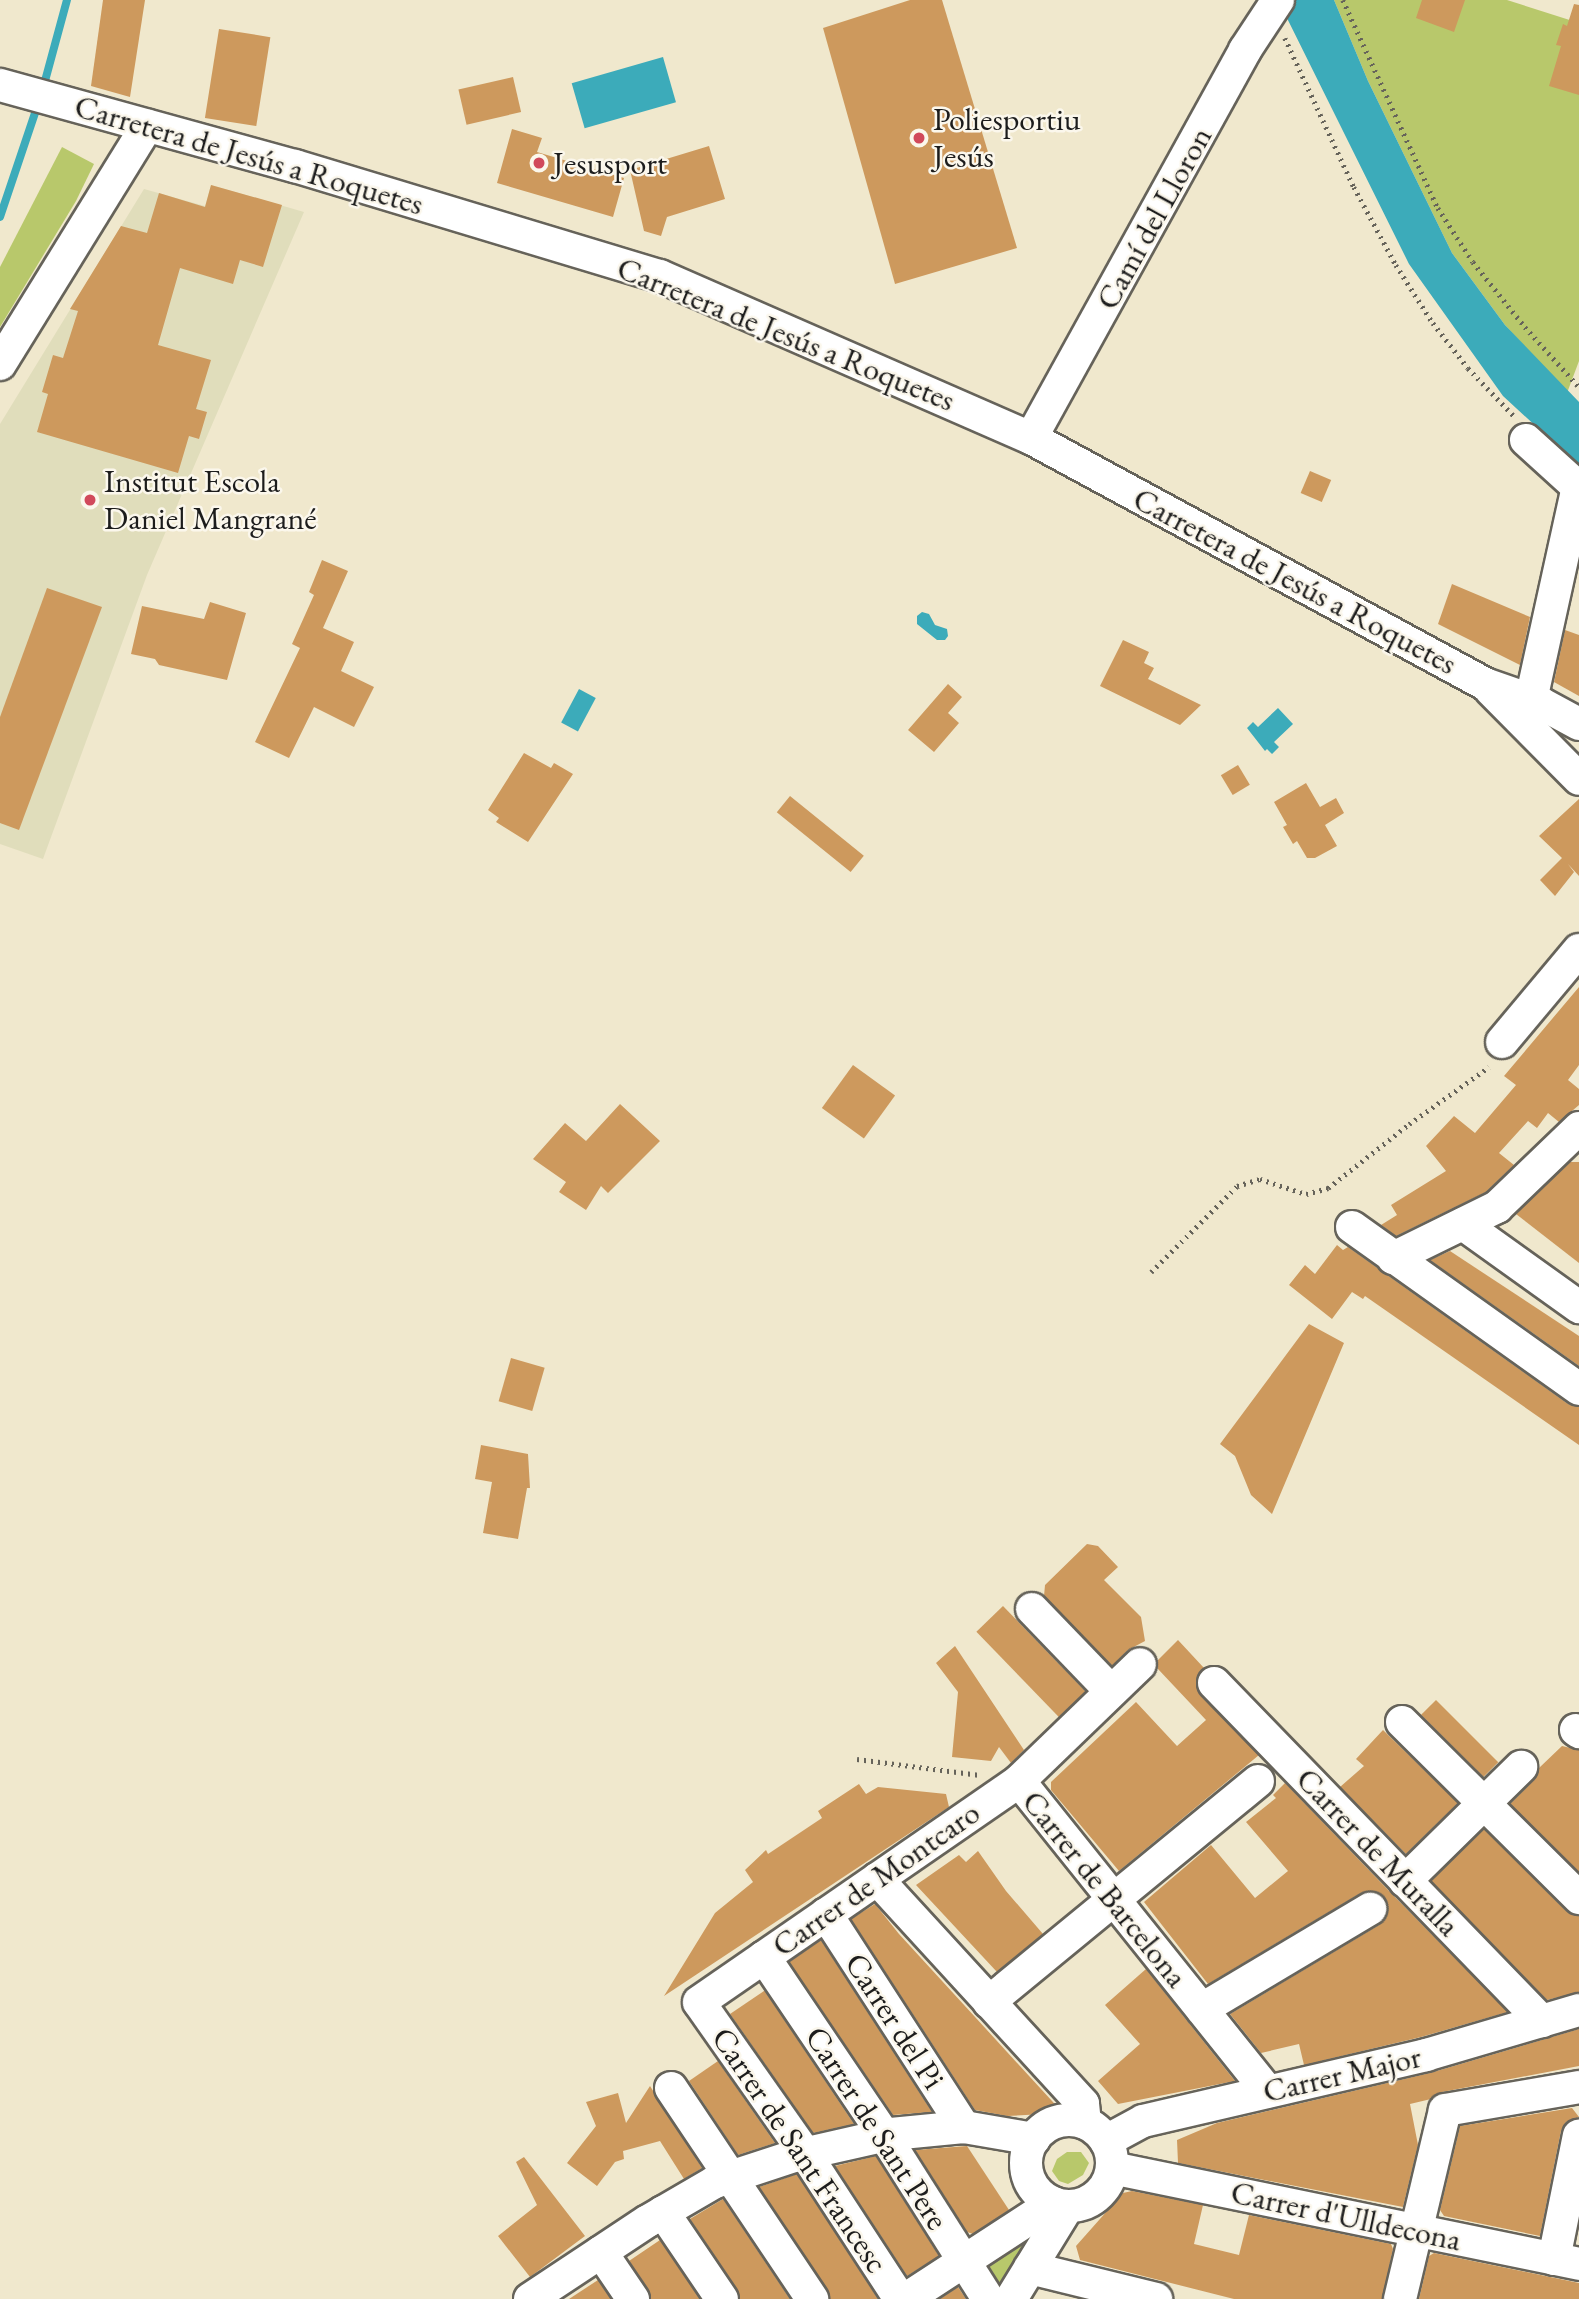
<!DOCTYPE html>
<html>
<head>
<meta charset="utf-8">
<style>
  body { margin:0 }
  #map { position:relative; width:1579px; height:2299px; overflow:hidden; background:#f0e8cd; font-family:"EB Garamond",serif }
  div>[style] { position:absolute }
  .built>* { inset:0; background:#e0ddbb }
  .green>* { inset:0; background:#b8c86b }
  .water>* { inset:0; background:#3cabba; transform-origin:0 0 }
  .stream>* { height:8px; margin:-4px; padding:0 4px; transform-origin:4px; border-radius:4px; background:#3cabba }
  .building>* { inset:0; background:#cd995d; transform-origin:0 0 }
  .path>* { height:4.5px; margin-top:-2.25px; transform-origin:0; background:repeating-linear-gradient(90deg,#66635a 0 2px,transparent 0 7px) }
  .roads { filter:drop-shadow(2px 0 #66635a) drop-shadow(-2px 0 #66635a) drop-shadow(0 2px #66635a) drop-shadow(0 -2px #66635a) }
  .minor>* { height:32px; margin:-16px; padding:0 16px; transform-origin:16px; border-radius:16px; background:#fff }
  .minor>.ring { margin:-16px; padding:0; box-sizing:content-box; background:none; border:32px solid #fff; border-radius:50% }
  .dots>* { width:19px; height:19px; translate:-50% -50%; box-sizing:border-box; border:4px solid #fbf7ec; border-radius:50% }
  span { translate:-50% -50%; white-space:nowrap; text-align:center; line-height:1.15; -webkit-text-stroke:5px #fbf7ec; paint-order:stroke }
  .poi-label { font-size:32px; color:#1c1c1c }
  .left { translate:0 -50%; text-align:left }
  .street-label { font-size:32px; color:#1c1c1c }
</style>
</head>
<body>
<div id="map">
  <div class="built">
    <i style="clip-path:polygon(211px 185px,304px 212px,147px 575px,43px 859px,0 844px,0 424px,144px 189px,205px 206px)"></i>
  </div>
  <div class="green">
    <i style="clip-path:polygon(1334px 0,1507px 0,1579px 23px,1579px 361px,1567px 393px,1505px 325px,1452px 253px,1368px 81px)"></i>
    <i style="clip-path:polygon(62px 147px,94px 164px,76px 201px,0 327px,0 267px)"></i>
    <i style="clip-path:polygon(1067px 2152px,1081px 2152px,1089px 2163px,1083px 2175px,1068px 2184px,1059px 2181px,1052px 2171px,1057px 2159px)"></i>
    <i style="clip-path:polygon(1019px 2238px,1025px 2248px,995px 2298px,972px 2264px)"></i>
  </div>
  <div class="water">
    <i style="clip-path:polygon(1278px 0,1334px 0,1368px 81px,1452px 253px,1505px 325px,1579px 402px,1579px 466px,1503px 396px,1409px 264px)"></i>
    <i style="left:663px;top:57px;width:47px;height:95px;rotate:74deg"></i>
    <i style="clip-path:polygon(922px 612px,929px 614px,935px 625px,947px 629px,948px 636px,945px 640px,937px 640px,917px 624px,917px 616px)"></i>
    <i style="left:579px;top:689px;width:19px;height:38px;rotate:28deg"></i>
    <i style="clip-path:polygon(1278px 708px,1293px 724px,1274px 742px,1279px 747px,1272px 754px,1267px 749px,1265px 751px,1247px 728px,1253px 722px,1258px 727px)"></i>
  </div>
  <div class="stream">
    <i style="left:42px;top:92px;width:95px;rotate:-74.8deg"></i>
    <i style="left:0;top:217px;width:119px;rotate:-71.4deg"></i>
  </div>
  <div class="building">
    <i style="clip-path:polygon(103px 0,145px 0,130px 97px,91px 86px)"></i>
    <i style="clip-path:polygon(910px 0,942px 0,1017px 248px,895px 284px,823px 28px)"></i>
    <i style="clip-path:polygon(1422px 0,1465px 0,1454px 32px,1416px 18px)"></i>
    <i style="clip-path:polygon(1574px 4px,1579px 5px,1579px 95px,1549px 86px,1561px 46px,1556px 45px,1563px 24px,1567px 26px)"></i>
    <i style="left:219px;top:29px;width:52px;height:90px;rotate:9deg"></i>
    <i style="left:513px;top:77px;width:36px;height:56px;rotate:77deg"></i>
    <i style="clip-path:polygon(512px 129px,542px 138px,537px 152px,624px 178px,613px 217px,497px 183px)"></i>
    <i style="clip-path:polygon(709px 146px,725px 199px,667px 217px,661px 236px,644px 231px,630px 170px)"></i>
    <i style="clip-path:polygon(211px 185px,282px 205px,263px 267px,240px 260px,233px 284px,180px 268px,158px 345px,211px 360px,196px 409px,207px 412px,199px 439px,189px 436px,178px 473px,37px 432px,48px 394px,42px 392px,53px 355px,63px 358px,78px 311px,70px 309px,121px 226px,147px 233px,159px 193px,205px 207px)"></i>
    <i style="left:1310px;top:471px;width:23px;height:24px;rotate:23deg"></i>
    <i style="clip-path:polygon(322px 560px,348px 571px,323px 628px,354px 642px,341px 671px,374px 687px,354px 727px,314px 707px,289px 758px,255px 742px,300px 648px,292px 644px,314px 595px,309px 592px)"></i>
    <i style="clip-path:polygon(1452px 584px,1530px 617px,1520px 665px,1438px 624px)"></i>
    <i style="clip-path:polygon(47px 588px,102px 607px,19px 830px,0 823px,0 717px)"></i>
    <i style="clip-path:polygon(210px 602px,246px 613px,227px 680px,159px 665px,155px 659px,131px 654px,142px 606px,204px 619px)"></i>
    <i style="clip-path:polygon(1565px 630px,1579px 635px,1579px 696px,1554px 682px)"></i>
    <i style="clip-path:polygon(1123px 640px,1149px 652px,1144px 663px,1154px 668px,1148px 679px,1201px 705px,1180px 725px,1100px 686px)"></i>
    <i style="clip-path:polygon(948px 684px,962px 697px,948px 713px,959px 723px,934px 752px,908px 730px)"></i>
    <i style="clip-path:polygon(524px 753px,551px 768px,554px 763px,573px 774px,528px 842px,496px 822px,499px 818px,488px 810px)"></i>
    <i style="left:1238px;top:765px;width:23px;height:20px;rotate:59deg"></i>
    <i style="clip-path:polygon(1306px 783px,1320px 807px,1336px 798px,1344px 813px,1325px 825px,1337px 846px,1315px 858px,1307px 858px,1297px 841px,1293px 844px,1283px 827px,1287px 825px,1274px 802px)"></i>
    <i style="left:790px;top:796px;width:95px;height:21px;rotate:39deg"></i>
    <i style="clip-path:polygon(1579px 799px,1579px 876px,1568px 864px,1574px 872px,1555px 896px,1540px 880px,1562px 858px,1539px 836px)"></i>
    <i style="clip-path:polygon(1579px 987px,1579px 1065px,1568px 1080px,1579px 1089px,1579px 1105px,1559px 1122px,1548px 1113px,1537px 1128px,1528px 1121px,1499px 1153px,1514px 1165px,1486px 1192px,1396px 1236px,1381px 1225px,1397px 1215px,1391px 1205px,1446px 1171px,1426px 1146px,1454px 1116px,1475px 1133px,1516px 1085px,1504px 1076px)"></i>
    <i style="left:853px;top:1065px;width:52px;height:53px;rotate:36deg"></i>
    <i style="clip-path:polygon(620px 1104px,660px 1141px,608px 1193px,601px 1186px,586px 1210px,559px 1192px,566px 1182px,533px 1159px,565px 1123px,586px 1141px)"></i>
    <i style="clip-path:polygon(1570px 1162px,1579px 1162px,1579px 1263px,1516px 1214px)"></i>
    <i style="clip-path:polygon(1337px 1245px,1343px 1250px,1348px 1247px,1568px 1404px,1579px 1407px,1579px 1445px,1365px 1296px,1363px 1299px,1352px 1292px,1332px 1319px,1289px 1285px,1305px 1265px,1315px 1274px)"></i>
    <i style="clip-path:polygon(1450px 1251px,1579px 1336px,1579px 1366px,1430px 1260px)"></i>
    <i style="clip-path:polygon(1309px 1324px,1344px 1343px,1272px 1514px,1251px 1495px,1235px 1456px,1220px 1444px)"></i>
    <i style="left:511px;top:1358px;width:35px;height:45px;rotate:16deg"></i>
    <i style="clip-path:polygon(481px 1445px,528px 1454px,530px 1488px,527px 1488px,518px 1539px,483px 1533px,492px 1482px,475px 1479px)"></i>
    <i style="clip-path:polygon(1087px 1544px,1098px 1546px,1118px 1567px,1104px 1580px,1141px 1617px,1145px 1641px,1128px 1650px,1112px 1666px,1044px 1596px,1045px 1585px)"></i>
    <i style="left:1003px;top:1606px;width:119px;height:37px;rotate:46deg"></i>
    <i style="clip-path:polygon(1178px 1640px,1204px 1668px,1196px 1679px,1200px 1695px,1259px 1755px,1119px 1871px,1051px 1790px,1051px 1782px,1136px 1702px,1177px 1746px,1206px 1720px,1158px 1669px,1158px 1660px)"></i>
    <i style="clip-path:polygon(955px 1646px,1024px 1750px,1011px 1763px,999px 1747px,991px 1761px,952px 1757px,958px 1692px,936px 1663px)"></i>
    <i style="left:1436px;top:1700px;width:88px;height:21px;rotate:45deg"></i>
    <i style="clip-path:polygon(1383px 1730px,1458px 1803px,1406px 1854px,1340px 1787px,1364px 1766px,1356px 1759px)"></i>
    <i style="clip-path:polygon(1562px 1746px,1579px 1750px,1579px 1872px,1510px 1804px,1534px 1780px,1539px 1768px)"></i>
    <i style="clip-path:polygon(1285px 1783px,1391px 1893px,1508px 2012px,1421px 2037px,1304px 2065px,1299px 2044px,1261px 2053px,1230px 2014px,1379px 1925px,1388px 1909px,1385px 1899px,1370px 1891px,1361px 1893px,1208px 1984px,1144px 1902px,1211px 1845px,1255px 1898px,1288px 1871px,1246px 1822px,1276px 1798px,1273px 1795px)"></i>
    <i style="clip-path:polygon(859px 1784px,866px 1794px,878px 1787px,946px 1794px,949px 1807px,664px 1996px,715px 1913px,753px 1882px,745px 1870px,766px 1850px,768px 1854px,822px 1818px,818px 1811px)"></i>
    <i style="clip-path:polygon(1484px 1829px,1566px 1911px,1579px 1916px,1579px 1992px,1547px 2000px,1431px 1881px)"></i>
    <i style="clip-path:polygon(978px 1851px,1006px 1891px,1043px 1934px,997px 1972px,916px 1885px,959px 1855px,966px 1862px)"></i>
    <i style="clip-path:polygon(875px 1904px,899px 1934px,1063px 2113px,1007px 2116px,975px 2110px,851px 1919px)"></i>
    <i style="clip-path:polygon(821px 1940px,932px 2112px,893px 2115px,789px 1962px)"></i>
    <i style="clip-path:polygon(1146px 1969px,1235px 2081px,1118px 2104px,1098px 2081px,1140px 2044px,1105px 2005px)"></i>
    <i style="clip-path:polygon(764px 1991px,765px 1991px,854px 2124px,813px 2133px,730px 2014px)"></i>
    <i style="clip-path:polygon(1579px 2029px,1579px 2066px,1442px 2092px,1431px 2099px,1410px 2104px,1418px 2145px,1403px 2207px,1178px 2163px,1177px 2140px,1217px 2123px,1430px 2073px)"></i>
    <i style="clip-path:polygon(718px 2061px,775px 2143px,738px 2155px,689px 2081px)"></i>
    <i style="clip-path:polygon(650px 2086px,702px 2168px,684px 2179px,660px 2141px,623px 2151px,624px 2159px,615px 2162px,597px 2186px,567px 2163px,596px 2126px,586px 2102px,618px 2093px,626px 2123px)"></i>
    <i style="clip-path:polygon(1572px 2108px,1579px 2117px,1566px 2122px,1561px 2131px,1540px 2236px,1444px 2216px,1440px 2210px,1460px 2126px)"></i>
    <i style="clip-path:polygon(967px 2146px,1009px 2210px,973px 2234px,967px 2232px,915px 2150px)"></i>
    <i style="clip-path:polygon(876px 2156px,939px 2256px,907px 2276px,835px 2166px)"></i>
    <i style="clip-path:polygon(524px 2157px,585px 2236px,530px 2277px,498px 2236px,537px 2205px,516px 2162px)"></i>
    <i style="clip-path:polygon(797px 2174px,878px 2299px,830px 2299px,827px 2289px,759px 2187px)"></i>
    <i style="clip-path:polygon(1132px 2191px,1203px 2205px,1194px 2244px,1239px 2255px,1249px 2215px,1391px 2244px,1393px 2249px,1382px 2299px,1234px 2299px,1080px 2260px,1076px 2246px,1123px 2193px)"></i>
    <i style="clip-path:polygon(723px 2199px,790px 2299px,740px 2299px,737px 2289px,690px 2219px)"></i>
    <i style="clip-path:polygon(660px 2240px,700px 2299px,651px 2299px,648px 2289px,629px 2261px)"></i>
    <i style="clip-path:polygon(1434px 2253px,1579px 2283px,1579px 2299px,1419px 2299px,1429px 2256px)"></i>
    <i style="clip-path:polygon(598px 2280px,611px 2299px,569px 2299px)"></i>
    <i style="clip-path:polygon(958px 2287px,966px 2299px,940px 2299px)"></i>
  </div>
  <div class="path">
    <i style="left:1343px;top:0;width:229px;rotate:65.5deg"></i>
    <i style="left:1438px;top:208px;width:64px;rotate:57.1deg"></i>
    <i style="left:1473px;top:262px;width:83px;rotate:51.3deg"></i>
    <i style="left:1525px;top:327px;width:81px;rotate:48deg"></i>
    <i style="left:1285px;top:38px;width:164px;rotate:65.2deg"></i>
    <i style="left:1354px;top:187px;width:89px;rotate:61.7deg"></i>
    <i style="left:1396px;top:265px;width:69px;rotate:57.5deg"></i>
    <i style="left:1433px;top:323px;width:57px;rotate:52.1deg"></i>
    <i style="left:1468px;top:368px;width:68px;rotate:46.2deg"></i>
    <i style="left:1151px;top:1272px;width:122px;rotate:-45deg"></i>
    <i style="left:1237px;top:1186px;width:24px;rotate:-17deg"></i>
    <i style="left:1260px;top:1179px;width:48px;rotate:18.1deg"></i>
    <i style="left:1306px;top:1194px;width:23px;rotate:-15deg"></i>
    <i style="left:1328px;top:1188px;width:103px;rotate:-38.3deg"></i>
    <i style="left:1409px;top:1124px;width:98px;rotate:-35.5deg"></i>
    <i style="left:857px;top:1759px;width:124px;rotate:7.4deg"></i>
  </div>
  <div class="roads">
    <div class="minor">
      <i style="left:0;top:85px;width:306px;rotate:15.4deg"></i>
      <i style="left:295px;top:166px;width:381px;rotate:16.8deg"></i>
      <i style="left:660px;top:276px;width:405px;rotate:23.6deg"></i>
      <i style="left:1031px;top:438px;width:516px;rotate:28.45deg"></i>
      <i style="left:1485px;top:684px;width:60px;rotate:19.3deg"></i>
      <i style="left:1542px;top:704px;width:42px;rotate:28.4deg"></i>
      <i style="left:0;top:364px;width:280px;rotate:-58.3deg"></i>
      <i style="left:1031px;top:438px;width:443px;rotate:-61.1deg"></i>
      <i style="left:1245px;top:50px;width:60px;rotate:-56.6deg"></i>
      <i style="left:1526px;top:440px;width:72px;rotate:42.2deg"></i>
      <i style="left:1491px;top:690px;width:125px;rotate:45.3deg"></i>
      <i style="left:1531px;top:700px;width:218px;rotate:-77.6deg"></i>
      <i style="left:1502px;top:1042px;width:120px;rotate:-50.1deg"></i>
      <i style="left:1463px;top:1224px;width:143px;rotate:35.6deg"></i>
      <i style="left:1352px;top:1227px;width:279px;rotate:35.5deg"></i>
      <i style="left:1393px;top:1258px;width:116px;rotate:-26.1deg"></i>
      <i style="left:1497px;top:1207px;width:114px;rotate:-43.9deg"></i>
      <i style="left:1032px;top:1609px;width:114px;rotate:46.1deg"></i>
      <i style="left:1214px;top:1683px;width:471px;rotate:45.9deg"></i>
      <i style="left:1402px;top:1722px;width:250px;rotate:44.8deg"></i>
      <i style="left:1576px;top:1730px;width:4px;rotate:34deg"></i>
      <i style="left:1019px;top:1781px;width:398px;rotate:51.3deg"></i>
      <i style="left:877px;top:1879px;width:305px;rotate:47.5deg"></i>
      <i style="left:1083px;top:2104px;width:19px;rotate:84deg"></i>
      <i style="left:1405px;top:1881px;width:163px;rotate:-44.5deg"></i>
      <i style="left:826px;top:1914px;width:254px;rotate:57.1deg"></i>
      <i style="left:764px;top:1957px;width:215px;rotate:56deg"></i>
      <i style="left:884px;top:2135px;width:194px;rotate:57.6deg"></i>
      <i style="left:989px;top:2002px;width:348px;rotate:-39.4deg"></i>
      <i style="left:1202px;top:2009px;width:196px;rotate:-30.8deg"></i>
      <i style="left:671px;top:2088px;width:254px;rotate:56.2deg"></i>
      <i class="ring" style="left:1026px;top:2120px;width:54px;height:54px"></i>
      <i style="left:1106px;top:2141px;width:42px;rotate:-28.4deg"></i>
      <i style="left:1143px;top:2121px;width:291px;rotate:-13.1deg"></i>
      <i style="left:1426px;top:2055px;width:159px;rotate:-16.4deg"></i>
      <i style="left:1112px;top:2168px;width:477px;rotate:11.6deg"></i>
      <i style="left:663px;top:2212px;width:105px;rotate:55.9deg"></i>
      <i style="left:601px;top:2252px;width:57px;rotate:55.8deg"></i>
      <i style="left:1554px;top:2259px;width:126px;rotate:-78.6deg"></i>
      <i style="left:1030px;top:2268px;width:130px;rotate:13.8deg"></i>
      <i style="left:530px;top:2299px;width:141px;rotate:-33.5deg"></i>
      <i style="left:648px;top:2221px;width:78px;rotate:-30.2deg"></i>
      <i style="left:715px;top:2182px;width:83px;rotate:-18.2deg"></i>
      <i style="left:794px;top:2156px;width:99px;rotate:-12.8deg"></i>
      <i style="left:891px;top:2134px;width:73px;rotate:-5.5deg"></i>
      <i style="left:964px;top:2127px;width:71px;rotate:9.7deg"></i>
      <i style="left:900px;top:2299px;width:174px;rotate:-123.1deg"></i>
      <i style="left:805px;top:2153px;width:184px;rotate:-125.1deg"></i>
      <i style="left:699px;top:2002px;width:389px;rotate:-34.6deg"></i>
      <i style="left:1019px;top:1781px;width:168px;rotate:-44deg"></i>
      <i style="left:906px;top:2299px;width:176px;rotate:-33.1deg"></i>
      <i style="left:1011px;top:2299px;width:109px;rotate:-58.5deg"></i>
      <i style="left:1400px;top:2299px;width:194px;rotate:-76.6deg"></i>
      <i style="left:1445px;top:2110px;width:136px;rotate:-9.7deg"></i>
    </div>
  </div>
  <div class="dots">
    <i style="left:919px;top:138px;background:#d1495b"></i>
    <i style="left:539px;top:163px;background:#d1495b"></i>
    <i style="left:90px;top:500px;background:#d1495b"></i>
  </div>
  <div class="poi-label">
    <span class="left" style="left:933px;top:138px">Poliesportiu<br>Jesús</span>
    <span class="left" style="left:553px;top:163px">Jesusport</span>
    <span class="left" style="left:104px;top:500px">Institut Escola<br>Daniel Mangrané</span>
  </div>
  <div class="street-label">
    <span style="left:249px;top:155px;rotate:16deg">Carretera de Jesús a Roquetes</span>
    <span style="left:1154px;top:218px;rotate:-61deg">Camí del Lloron</span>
    <span style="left:786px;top:334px;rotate:22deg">Carretera de Jesús a Roquetes</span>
    <span style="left:1295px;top:581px;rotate:28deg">Carretera de Jesús a Roquetes</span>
    <span style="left:1378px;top:1852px;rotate:46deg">Carrer de Muralla</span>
    <span style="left:876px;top:1879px;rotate:-35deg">Carrer de Montcaro</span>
    <span style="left:1105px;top:1889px;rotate:51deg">Carrer de Barcelona</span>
    <span style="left:895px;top:2021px;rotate:57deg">Carrer del Pi</span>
    <span style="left:1342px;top:2074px;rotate:-13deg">Carrer Major</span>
    <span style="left:877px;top:2128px;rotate:57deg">Carrer de Sant Pere</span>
    <span style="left:800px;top:2150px;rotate:56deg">Carrer de Sant Francesc</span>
    <span style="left:1346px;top:2216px;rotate:12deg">Carrer d'Ulldecona</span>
  </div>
</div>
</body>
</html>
